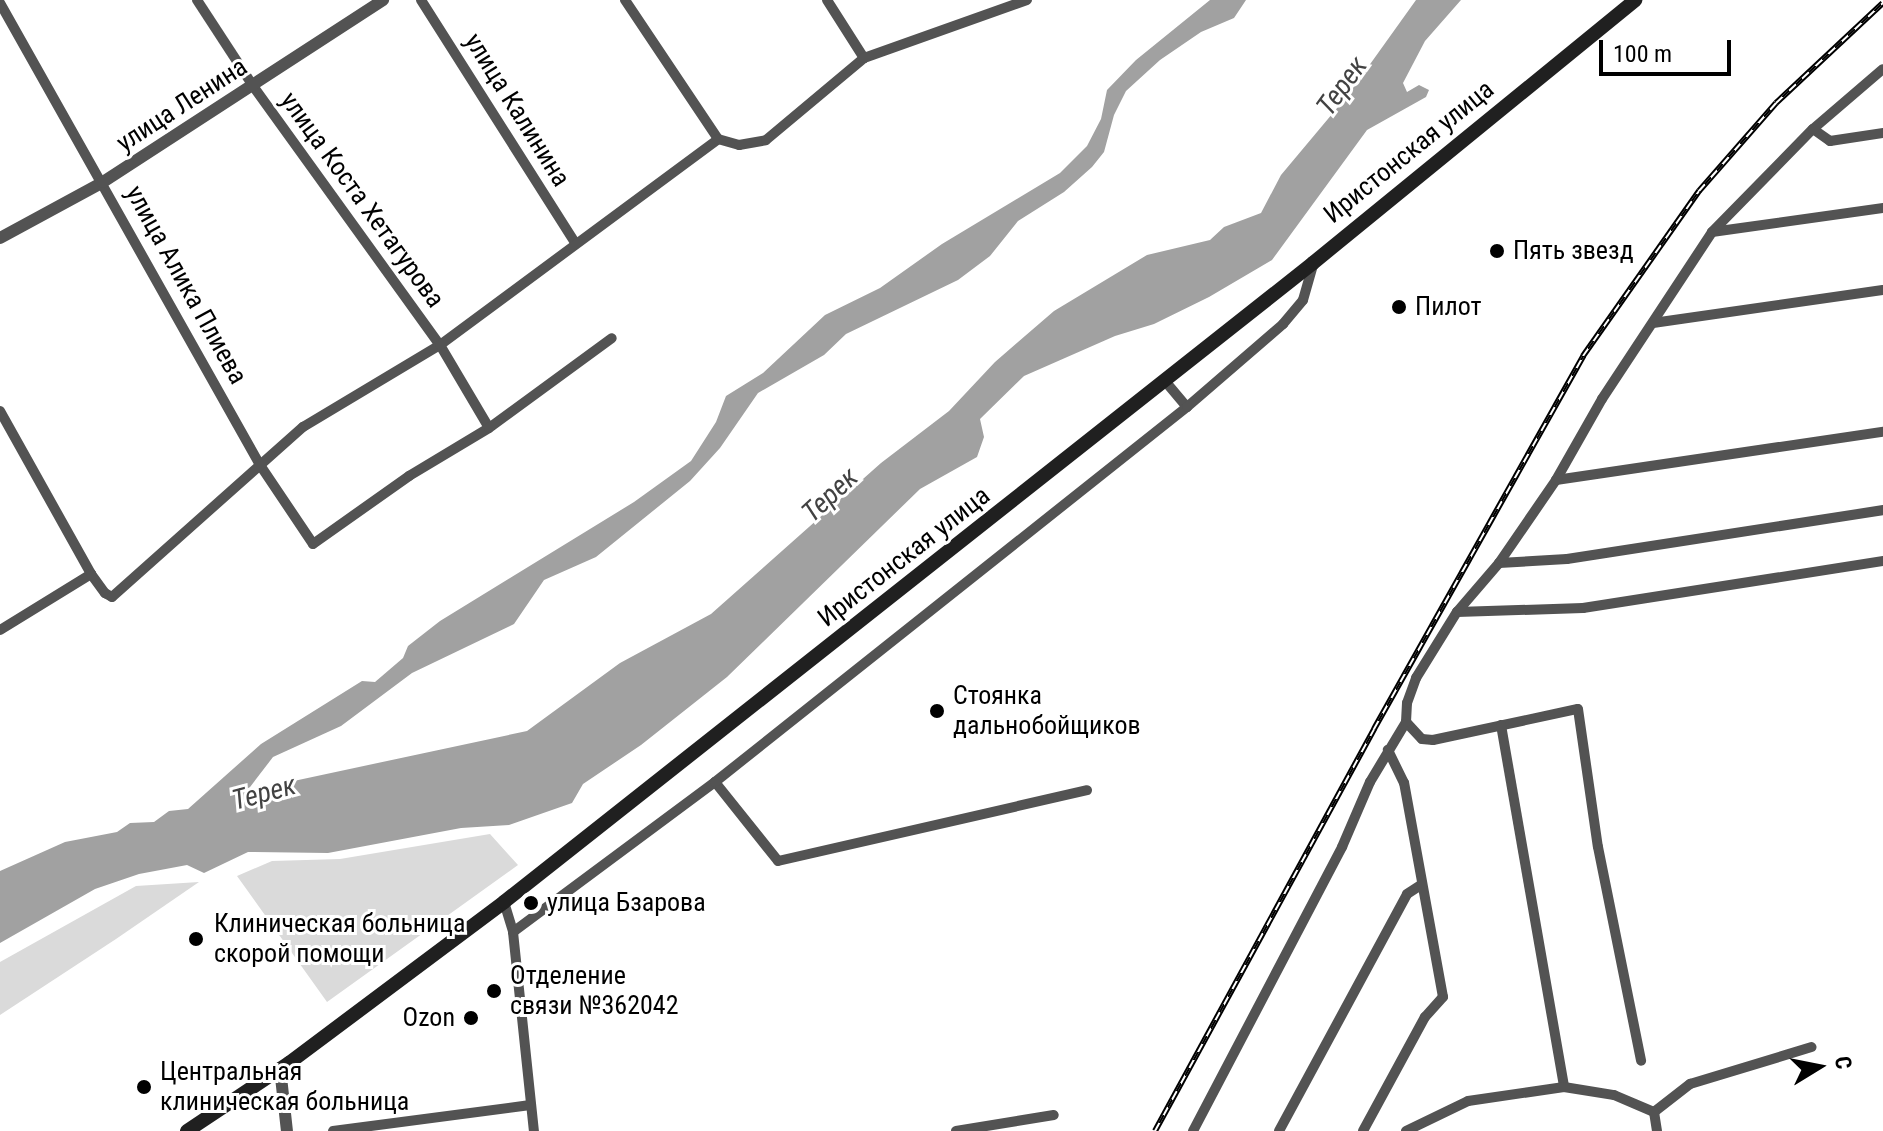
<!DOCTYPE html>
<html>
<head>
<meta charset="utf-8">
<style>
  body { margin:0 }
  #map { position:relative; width:1883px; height:1131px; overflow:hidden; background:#fff; font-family:"Roboto Condensed",sans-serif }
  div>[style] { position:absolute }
  .green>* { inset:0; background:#dadada }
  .water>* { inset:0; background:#a1a1a1 }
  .minor>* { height:10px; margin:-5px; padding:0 5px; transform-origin:5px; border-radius:5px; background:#535353 }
  .tertiary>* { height:12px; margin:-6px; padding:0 6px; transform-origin:6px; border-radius:6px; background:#535353 }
  .secondary>* { height:14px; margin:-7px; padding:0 7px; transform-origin:7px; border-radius:7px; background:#202020 }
  .rail>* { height:6px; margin-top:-3px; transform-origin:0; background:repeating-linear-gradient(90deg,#fff 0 9px,#000 0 18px); box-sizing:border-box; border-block:2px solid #000 }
  .dots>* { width:22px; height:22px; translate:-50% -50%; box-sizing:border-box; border:4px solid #fff; border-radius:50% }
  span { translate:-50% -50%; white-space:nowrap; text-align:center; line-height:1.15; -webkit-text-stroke:6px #fff; paint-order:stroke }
  .street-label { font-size:26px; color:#000 }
  .poi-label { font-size:26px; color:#000 }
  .left { translate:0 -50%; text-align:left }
  .right { translate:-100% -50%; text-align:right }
  .water-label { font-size:28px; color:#424242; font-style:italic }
  .north { position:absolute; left:1779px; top:1027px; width:80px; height:80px; -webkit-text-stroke:6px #fff; paint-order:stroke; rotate:80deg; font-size:22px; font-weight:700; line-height:32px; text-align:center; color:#000 }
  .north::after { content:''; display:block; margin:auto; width:28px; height:36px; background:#000; clip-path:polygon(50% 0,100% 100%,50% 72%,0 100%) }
  .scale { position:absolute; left:1599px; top:40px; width:132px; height:36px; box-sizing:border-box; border:4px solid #000; border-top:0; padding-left:10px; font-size:24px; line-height:28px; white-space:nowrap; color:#000; -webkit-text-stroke:6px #fff; paint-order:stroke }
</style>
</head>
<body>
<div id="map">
  <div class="green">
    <i style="clip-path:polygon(490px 834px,518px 865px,327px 1002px,237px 876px,272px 861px,340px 859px)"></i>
    <i style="clip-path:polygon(199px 882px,116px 939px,0 1015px,0 962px,136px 886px)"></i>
  </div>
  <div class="water">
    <i style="clip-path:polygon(1210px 0,1246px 0,1234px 18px,1201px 32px,1160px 60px,1126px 91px,1114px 115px,1104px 152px,1092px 167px,1064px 192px,1018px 221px,990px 256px,958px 280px,846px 334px,824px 355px,758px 393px,720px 448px,690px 481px,596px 557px,544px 580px,514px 624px,412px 673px,341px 726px,273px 757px,247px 791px,527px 731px,620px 663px,711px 614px,881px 463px,949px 411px,995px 362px,1054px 311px,1147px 255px,1210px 240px,1224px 227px,1261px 213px,1281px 175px,1348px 95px,1416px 0,1461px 0,1425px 41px,1403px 83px,1407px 92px,1419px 85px,1429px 90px,1426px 97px,1367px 130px,1272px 260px,1209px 297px,1154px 324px,1115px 336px,1024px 376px,980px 419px,984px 437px,977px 457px,920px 489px,727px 677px,641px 745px,583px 784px,572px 803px,509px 825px,461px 828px,328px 853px,248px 852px,204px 873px,187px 865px,139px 874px,95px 889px,0 943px,0 871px,65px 842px,117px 832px,130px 823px,154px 822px,169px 811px,188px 809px,261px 744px,362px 681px,375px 682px,403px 658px,408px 646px,440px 621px,634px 502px,691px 461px,716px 422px,726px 396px,763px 373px,825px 315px,880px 288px,942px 244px,1060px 173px,1087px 146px,1101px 119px,1107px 90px,1136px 60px)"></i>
  </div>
  <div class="minor">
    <i style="left:197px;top:0;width:103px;rotate:56.9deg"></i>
    <i style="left:253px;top:86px;width:319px;rotate:54.2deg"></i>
    <i style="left:440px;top:345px;width:96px;rotate:59.4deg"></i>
    <i style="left:421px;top:0;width:288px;rotate:57.6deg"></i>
    <i style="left:625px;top:0;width:167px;rotate:56.2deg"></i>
    <i style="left:827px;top:0;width:69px;rotate:57.5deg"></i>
    <i style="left:0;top:3px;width:530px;rotate:60.63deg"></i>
    <i style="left:260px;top:465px;width:95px;rotate:56.1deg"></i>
    <i style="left:313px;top:544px;width:118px;rotate:-35.3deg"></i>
    <i style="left:409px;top:476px;width:93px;rotate:-31deg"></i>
    <i style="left:489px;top:428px;width:152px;rotate:-36.2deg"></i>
    <i style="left:1813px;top:129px;width:21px;rotate:35deg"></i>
    <i style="left:1830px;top:141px;width:54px;rotate:-8.6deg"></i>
    <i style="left:1712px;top:232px;width:173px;rotate:-8deg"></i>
    <i style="left:1653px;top:323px;width:232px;rotate:-8.2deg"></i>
    <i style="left:1165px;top:381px;width:34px;rotate:50deg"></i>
    <i style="left:0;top:411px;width:187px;rotate:60.8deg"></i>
    <i style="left:1556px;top:480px;width:331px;rotate:-8.4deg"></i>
    <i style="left:1499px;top:563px;width:68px;rotate:-3.4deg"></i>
    <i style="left:1567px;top:559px;width:320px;rotate:-8.8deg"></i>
    <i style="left:1457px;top:612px;width:126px;rotate:-1.8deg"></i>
    <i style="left:1583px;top:608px;width:304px;rotate:-8.9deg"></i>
    <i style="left:0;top:630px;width:107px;rotate:-31.6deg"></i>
    <i style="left:91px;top:574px;width:24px;rotate:54deg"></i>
    <i style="left:105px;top:593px;width:8px;rotate:30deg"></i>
    <i style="left:112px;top:597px;width:256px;rotate:-41.7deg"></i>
    <i style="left:303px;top:427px;width:160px;rotate:-30.9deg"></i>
    <i style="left:440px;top:345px;width:346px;rotate:-36.5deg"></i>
    <i style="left:718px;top:139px;width:22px;rotate:16deg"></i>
    <i style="left:739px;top:145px;width:27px;rotate:-10deg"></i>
    <i style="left:766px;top:140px;width:128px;rotate:-39.9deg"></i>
    <i style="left:864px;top:58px;width:173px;rotate:-19.6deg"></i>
    <i style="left:1406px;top:722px;width:23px;rotate:47deg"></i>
    <i style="left:1422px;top:739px;width:11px;rotate:5deg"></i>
    <i style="left:1433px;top:740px;width:148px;rotate:-12.1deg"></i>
    <i style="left:1578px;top:709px;width:139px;rotate:81.8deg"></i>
    <i style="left:1598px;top:847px;width:218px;rotate:78.6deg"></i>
    <i style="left:1501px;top:725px;width:367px;rotate:80.1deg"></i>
    <i style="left:715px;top:782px;width:101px;rotate:51.4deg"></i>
    <i style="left:778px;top:861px;width:317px;rotate:-12.9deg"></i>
    <i style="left:504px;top:902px;width:31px;rotate:73deg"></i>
    <i style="left:513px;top:932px;width:200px;rotate:84deg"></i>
    <i style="left:513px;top:932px;width:252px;rotate:-36.6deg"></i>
    <i style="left:715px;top:782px;width:603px;rotate:-38.47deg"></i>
    <i style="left:1187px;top:407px;width:127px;rotate:-40.8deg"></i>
    <i style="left:1283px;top:324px;width:31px;rotate:-50deg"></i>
    <i style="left:1303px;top:300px;width:37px;rotate:-74deg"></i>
    <i style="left:1654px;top:1112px;width:46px;rotate:-37.9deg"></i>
    <i style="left:1690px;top:1084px;width:127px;rotate:-16.9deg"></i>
    <i style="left:333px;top:1131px;width:199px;rotate:-7.5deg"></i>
    <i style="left:956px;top:1131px;width:99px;rotate:-9.3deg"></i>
    <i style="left:1193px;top:1131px;width:321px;rotate:-62.3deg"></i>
    <i style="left:1342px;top:847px;width:71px;rotate:-66.7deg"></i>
    <i style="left:1370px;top:782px;width:70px;rotate:-59deg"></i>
    <i style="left:1406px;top:722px;width:19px;rotate:-87deg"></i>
    <i style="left:1407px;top:703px;width:27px;rotate:-70deg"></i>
    <i style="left:1416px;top:678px;width:78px;rotate:-58.2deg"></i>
    <i style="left:1457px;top:612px;width:65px;rotate:-49.4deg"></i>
    <i style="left:1499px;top:563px;width:101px;rotate:-55.5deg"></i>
    <i style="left:1556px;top:480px;width:93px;rotate:-60.4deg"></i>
    <i style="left:1602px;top:399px;width:200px;rotate:-56.6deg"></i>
    <i style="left:1712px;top:232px;width:144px;rotate:-45.6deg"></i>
    <i style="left:1813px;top:129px;width:92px;rotate:-40.6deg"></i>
    <i style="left:1279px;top:1131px;width:269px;rotate:-61.6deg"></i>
    <i style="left:1407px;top:894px;width:17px;rotate:-33deg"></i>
    <i style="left:1363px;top:1131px;width:130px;rotate:-61.5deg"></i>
    <i style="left:1425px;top:1017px;width:27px;rotate:-48deg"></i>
    <i style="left:1443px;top:997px;width:218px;rotate:-100.3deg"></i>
    <i style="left:1404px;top:783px;width:37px;rotate:-116deg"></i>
    <i style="left:1406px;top:1131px;width:69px;rotate:-25.8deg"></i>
    <i style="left:1468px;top:1101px;width:97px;rotate:-8.3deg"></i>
    <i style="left:1564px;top:1087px;width:51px;rotate:9.1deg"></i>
    <i style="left:1614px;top:1095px;width:43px;rotate:23deg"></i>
    <i style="left:1654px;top:1112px;width:19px;rotate:81deg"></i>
  </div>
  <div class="tertiary">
    <i style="left:0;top:238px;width:117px;rotate:-28.5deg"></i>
    <i style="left:103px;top:182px;width:334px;rotate:-33deg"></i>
    <i style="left:280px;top:1068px;width:63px;rotate:83.7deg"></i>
  </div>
  <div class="secondary">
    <i style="left:187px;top:1131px;width:123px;rotate:-33.7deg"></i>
    <i style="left:289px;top:1063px;width:269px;rotate:-36.8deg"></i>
    <i style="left:504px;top:902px;width:1031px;rotate:-38.3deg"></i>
    <i style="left:1313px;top:263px;width:416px;rotate:-39.2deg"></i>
  </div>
  <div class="rail">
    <i style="left:1155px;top:1131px;width:458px;rotate:-61.4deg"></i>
    <i style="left:1374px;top:729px;width:428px;rotate:-60.7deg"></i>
    <i style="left:1583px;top:356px;width:202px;rotate:-54.9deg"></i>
    <i style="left:1699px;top:191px;width:117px;rotate:-48.8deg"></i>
    <i style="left:1776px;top:103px;width:146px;rotate:-43.1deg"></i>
  </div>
  <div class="dots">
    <i style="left:1497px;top:251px;background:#000"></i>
    <i style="left:1399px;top:307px;background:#000"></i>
    <i style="left:937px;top:711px;background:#000"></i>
    <i style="left:531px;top:903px;background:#000"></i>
    <i style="left:196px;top:939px;background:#000"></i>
    <i style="left:494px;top:991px;background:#000"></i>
    <i style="left:471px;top:1018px;background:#000"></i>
    <i style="left:144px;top:1087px;background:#000"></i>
  </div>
  <div class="street-label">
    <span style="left:182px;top:105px;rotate:-33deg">улица Ленина</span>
    <span style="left:517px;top:110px;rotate:58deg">улица Калинина</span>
    <span style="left:1409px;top:152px;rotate:-39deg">Иристонская улица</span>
    <span style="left:362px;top:200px;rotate:54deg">улица Коста Хетагурова</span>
    <span style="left:186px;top:285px;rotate:61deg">улица Алика Плиева</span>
    <span style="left:904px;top:557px;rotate:-38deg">Иристонская улица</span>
  </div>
  <div class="poi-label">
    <span class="left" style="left:1513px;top:251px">Пять звезд</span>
    <span class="left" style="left:1415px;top:307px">Пилот</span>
    <span class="left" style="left:953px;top:711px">Стоянка<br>дальнобойщиков</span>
    <span class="left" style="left:547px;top:903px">улица Бзарова</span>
    <span class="left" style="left:214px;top:939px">Клиническая больница<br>скорой помощи</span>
    <span class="left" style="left:510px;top:991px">Отделение<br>связи №362042</span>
    <span class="right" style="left:455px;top:1018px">Ozon</span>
    <span class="left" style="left:160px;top:1087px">Центральная<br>клиническая больница</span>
  </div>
  <div class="water-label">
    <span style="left:1342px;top:86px;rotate:-54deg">Терек</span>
    <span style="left:830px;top:495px;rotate:-43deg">Терек</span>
    <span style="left:264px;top:793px;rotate:-15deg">Терек</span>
  </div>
  <div class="north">С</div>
  <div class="scale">100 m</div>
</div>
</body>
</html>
